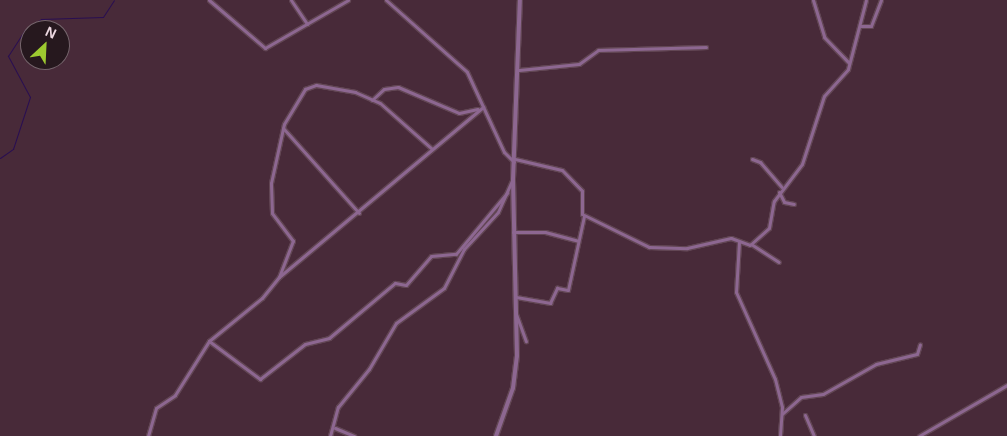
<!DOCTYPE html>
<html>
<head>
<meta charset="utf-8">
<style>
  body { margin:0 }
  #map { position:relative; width:1007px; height:436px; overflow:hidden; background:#482a39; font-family:Helvetica,sans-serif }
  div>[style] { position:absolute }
  .stream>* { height:1px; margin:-0.5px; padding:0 0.5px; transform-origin:0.5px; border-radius:0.5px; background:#290e52 }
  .roads { filter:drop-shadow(1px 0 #624654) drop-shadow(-1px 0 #624654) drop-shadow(0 1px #624654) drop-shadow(0 -1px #624654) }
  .minor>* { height:3px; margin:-1.5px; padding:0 1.5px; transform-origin:1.5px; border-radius:1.5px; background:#8d6791 }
  .tertiary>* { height:4px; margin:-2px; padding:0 2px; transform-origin:2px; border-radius:2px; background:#8d6791 }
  span { translate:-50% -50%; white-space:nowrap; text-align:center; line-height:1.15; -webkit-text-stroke:4.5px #26181e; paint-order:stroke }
  .north { position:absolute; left:20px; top:20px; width:50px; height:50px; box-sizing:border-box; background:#26181e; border:1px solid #75656c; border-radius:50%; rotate:25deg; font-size:14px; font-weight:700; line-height:20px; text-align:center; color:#ecd8e1 }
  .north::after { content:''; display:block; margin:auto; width:18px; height:22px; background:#9dca30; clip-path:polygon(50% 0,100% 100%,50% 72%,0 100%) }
</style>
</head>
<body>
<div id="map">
  <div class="stream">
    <i style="left:0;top:158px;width:16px;rotate:-35deg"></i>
    <i style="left:13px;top:149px;width:55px;rotate:-71.9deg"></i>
    <i style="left:30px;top:97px;width:47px;rotate:-118.2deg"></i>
    <i style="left:8px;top:56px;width:30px;rotate:-57deg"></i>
    <i style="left:24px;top:31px;width:21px;rotate:-35deg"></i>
    <i style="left:41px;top:19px;width:62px;rotate:-1.8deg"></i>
    <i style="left:103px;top:17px;width:20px;rotate:-57deg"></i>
  </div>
  <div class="roads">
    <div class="minor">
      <i style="left:209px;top:0;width:74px;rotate:40.6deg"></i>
      <i style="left:265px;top:48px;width:96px;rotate:-30deg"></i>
      <i style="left:291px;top:0;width:29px;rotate:56deg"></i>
      <i style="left:386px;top:0;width:108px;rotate:41.6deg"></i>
      <i style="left:467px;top:72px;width:88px;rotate:65.2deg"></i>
      <i style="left:504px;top:152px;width:14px;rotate:45deg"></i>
      <i style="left:813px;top:0;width:39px;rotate:73deg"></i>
      <i style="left:824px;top:37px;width:36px;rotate:46deg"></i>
      <i style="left:860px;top:26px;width:11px"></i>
      <i style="left:871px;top:26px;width:28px;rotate:-69deg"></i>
      <i style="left:519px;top:70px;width:60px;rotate:-5.7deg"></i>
      <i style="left:579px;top:64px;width:24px;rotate:-36deg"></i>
      <i style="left:598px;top:50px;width:108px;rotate:-1.6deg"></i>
      <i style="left:372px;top:100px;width:16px;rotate:-43deg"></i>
      <i style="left:384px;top:89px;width:14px;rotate:-8deg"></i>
      <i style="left:398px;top:87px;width:66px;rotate:23.1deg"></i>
      <i style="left:459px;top:113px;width:19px;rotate:-12deg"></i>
      <i style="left:283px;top:128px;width:114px;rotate:48.2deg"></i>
      <i style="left:515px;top:159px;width:48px;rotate:13.2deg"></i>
      <i style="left:562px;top:170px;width:29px;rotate:46deg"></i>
      <i style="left:582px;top:191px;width:23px;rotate:90deg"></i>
      <i style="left:582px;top:214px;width:75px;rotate:26.2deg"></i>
      <i style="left:649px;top:247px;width:38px;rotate:2deg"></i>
      <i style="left:687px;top:248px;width:45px;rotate:-12.8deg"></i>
      <i style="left:731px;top:238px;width:20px;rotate:20deg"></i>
      <i style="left:750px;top:245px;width:25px;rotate:-42deg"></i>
      <i style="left:769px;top:228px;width:27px;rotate:-80deg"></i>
      <i style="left:774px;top:201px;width:46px;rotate:-52.9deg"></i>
      <i style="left:802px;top:164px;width:71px;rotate:-72.1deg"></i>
      <i style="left:824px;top:96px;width:36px;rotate:-48deg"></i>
      <i style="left:848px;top:69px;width:71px;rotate:-75.4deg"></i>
      <i style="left:752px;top:159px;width:9px;rotate:21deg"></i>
      <i style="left:760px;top:162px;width:33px;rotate:49deg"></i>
      <i style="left:779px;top:192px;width:11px;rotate:63deg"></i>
      <i style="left:784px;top:202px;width:10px;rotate:11deg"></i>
      <i style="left:513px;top:232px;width:32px"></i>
      <i style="left:545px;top:232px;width:34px;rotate:15deg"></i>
      <i style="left:739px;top:242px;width:50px;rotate:93.4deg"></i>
      <i style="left:736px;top:292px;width:95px;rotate:65.9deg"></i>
      <i style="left:775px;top:379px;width:29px;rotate:76deg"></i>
      <i style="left:782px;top:407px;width:29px;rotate:94deg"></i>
      <i style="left:751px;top:244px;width:33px;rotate:33deg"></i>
      <i style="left:279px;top:277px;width:39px;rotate:-69deg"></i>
      <i style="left:293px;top:241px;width:35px;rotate:-127deg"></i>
      <i style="left:272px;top:213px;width:30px;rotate:-92deg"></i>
      <i style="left:271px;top:183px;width:60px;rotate:-77.6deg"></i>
      <i style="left:284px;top:124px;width:41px;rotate:-59deg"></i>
      <i style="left:305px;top:89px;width:12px;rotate:-20deg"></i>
      <i style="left:316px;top:85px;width:40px;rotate:10deg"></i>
      <i style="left:355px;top:92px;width:27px;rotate:24deg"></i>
      <i style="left:380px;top:103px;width:69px;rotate:41.5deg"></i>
      <i style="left:516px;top:297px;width:35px;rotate:10deg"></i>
      <i style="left:550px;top:303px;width:17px;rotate:-65deg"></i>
      <i style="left:557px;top:288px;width:11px;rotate:10deg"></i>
      <i style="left:568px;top:290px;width:76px;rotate:-77.8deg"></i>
      <i style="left:516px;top:314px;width:29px;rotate:70deg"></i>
      <i style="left:209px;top:341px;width:64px;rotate:36.7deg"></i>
      <i style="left:260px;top:379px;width:57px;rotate:-37.9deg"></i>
      <i style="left:305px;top:344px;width:25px;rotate:-14deg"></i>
      <i style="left:329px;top:338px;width:86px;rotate:-39.8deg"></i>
      <i style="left:395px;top:283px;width:11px;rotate:10deg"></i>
      <i style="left:406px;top:285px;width:38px;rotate:-49deg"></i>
      <i style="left:431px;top:256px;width:25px;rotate:-5deg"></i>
      <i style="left:456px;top:254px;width:80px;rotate:-50.1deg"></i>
      <i style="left:782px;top:414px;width:25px;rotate:-42deg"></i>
      <i style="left:801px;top:397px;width:22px;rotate:-8deg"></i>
      <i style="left:823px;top:394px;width:61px;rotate:-29.5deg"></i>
      <i style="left:876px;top:364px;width:42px;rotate:-13.7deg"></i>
      <i style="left:917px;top:354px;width:10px;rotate:-73deg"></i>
      <i style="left:805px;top:415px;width:23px;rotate:67deg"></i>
      <i style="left:335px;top:428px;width:21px;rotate:23deg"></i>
      <i style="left:148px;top:436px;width:29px;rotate:-74deg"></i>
      <i style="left:156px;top:408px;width:23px;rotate:-34deg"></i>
      <i style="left:175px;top:395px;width:64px;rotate:-57.8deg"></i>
      <i style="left:209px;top:341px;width:68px;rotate:-39.1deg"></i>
      <i style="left:262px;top:298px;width:27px;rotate:-51deg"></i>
      <i style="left:279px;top:277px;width:266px;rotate:-39.8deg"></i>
      <i style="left:330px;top:436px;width:30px;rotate:-75deg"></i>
      <i style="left:338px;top:407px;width:49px;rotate:-50.8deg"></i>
      <i style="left:369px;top:369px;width:53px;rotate:-59.6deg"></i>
      <i style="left:396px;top:323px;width:59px;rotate:-36.1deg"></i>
      <i style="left:444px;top:288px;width:44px;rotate:-62.9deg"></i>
      <i style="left:464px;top:249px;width:50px;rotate:-47.4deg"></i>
      <i style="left:498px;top:212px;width:36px;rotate:-66deg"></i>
      <i style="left:919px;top:436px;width:102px;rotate:-30.1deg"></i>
    </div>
    <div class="tertiary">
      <i style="left:496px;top:436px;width:51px;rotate:-70.5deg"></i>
      <i style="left:513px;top:388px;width:32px;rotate:-83deg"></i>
      <i style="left:517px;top:356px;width:177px;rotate:-91.3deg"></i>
      <i style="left:513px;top:179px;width:179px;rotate:-87.8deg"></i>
    </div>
  </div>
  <div class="north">N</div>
</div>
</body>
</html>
